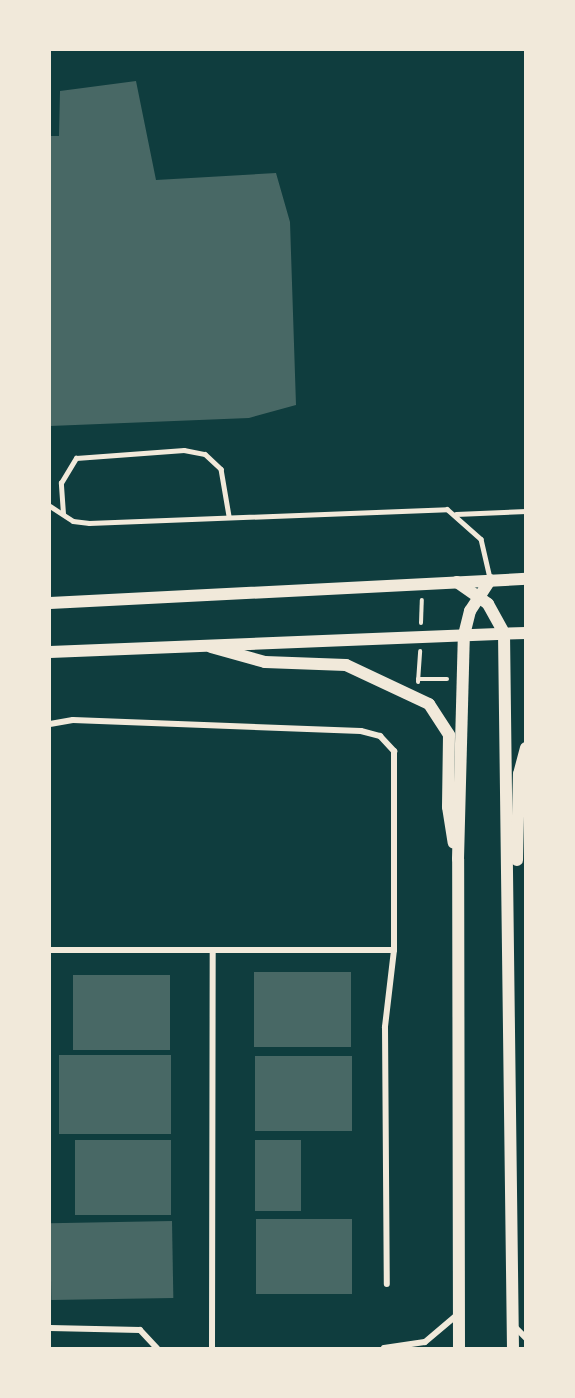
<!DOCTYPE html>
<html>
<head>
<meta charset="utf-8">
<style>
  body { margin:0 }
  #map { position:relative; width:575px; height:1398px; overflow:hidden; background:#0f3d3e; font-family:"Fira Sans Condensed",sans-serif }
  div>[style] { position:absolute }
  .building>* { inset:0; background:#486865; transform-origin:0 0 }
  .path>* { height:4px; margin:-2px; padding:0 2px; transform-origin:2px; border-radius:2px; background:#f1e9da }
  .service>* { height:4.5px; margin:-2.25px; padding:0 2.25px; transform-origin:2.25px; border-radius:2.25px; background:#f1e9da }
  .minor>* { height:6px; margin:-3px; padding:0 3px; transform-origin:3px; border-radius:3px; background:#f1e9da }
  .secondary>* { height:12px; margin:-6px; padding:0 6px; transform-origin:6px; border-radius:6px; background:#f1e9da }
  span { translate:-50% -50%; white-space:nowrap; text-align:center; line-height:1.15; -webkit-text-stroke:4.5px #f1e9da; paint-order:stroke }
  .frame { position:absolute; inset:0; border:51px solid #f1e9da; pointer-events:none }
</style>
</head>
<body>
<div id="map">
  <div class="building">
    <i style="clip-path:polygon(136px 81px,156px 180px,276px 173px,290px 222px,296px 405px,249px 418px,50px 426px,50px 136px,59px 136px,60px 91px)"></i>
    <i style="left:254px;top:972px;width:97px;height:75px"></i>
    <i style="left:73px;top:975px;width:97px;height:75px"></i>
    <i style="left:171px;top:1055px;width:79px;height:112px;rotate:90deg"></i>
    <i style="left:352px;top:1056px;width:75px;height:97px;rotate:90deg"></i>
    <i style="left:75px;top:1140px;width:96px;height:75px"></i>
    <i style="left:255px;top:1140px;width:46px;height:71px"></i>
    <i style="left:352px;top:1219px;width:75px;height:96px;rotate:90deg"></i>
    <i style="left:172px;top:1221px;width:77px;height:122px;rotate:89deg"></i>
  </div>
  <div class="path">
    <i style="left:421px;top:623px;width:23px;rotate:-88deg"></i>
    <i style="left:418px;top:679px;width:29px"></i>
    <i style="left:418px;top:682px;width:31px;rotate:-86deg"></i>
  </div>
  <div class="service">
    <i style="left:50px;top:506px;width:27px;rotate:33deg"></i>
    <i style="left:73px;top:521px;width:16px;rotate:7deg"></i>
    <i style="left:89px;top:523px;width:358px;rotate:-2.2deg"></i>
    <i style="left:447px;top:509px;width:45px;rotate:41.4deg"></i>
    <i style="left:481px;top:539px;width:40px;rotate:77deg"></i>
    <i style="left:63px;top:514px;width:31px;rotate:-94deg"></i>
    <i style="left:61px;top:483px;width:29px;rotate:-59deg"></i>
    <i style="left:76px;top:458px;width:108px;rotate:-4.2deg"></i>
    <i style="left:184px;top:450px;width:21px;rotate:11deg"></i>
    <i style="left:205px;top:454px;width:22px;rotate:43deg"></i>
    <i style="left:221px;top:469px;width:48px;rotate:80.3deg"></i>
    <i style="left:456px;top:514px;width:70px;rotate:-2.5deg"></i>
  </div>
  <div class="minor">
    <i style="left:50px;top:724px;width:23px;rotate:-10deg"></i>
    <i style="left:73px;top:720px;width:288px;rotate:2.2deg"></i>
    <i style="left:361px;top:731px;width:20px;rotate:15deg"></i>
    <i style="left:380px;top:736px;width:21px;rotate:47deg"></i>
    <i style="left:394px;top:751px;width:199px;rotate:90deg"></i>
    <i style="left:394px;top:950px;width:78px;rotate:96.7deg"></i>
    <i style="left:385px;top:1027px;width:257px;rotate:89.6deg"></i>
    <i style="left:50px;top:950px;width:344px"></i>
    <i style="left:514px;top:1326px;width:17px;rotate:45deg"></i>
    <i style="left:50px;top:1328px;width:90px;rotate:1.3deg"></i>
    <i style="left:140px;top:1330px;width:25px;rotate:47deg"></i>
    <i style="left:212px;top:1348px;width:397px;rotate:-89.9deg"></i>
    <i style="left:384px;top:1348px;width:41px;rotate:-8.3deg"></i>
    <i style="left:425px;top:1342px;width:42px;rotate:-40.2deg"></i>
  </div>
  <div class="secondary">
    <i style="left:457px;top:582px;width:38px;rotate:35deg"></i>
    <i style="left:488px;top:604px;width:33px;rotate:61deg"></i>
    <i style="left:504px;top:633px;width:715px;rotate:89.28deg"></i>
    <i style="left:50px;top:603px;width:477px;rotate:-2.9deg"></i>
    <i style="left:211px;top:647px;width:56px;rotate:15.5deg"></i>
    <i style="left:265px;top:662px;width:81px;rotate:2.1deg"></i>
    <i style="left:346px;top:665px;width:92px;rotate:25.2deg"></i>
    <i style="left:429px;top:704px;width:37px;rotate:57deg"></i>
    <i style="left:449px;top:735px;width:72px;rotate:90.8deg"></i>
    <i style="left:448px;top:807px;width:36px;rotate:81deg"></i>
    <i style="left:50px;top:652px;width:476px;rotate:-2.3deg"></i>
    <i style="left:517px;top:860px;width:86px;rotate:-88.7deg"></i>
    <i style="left:519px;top:774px;width:27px;rotate:-75deg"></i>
    <i style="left:459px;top:1348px;width:489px;rotate:-90.1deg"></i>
    <i style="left:458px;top:859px;width:224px;rotate:-88.5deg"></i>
    <i style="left:464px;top:635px;width:25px;rotate:-76deg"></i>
    <i style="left:470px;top:611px;width:37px;rotate:-57deg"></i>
  </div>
  <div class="frame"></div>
</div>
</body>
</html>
